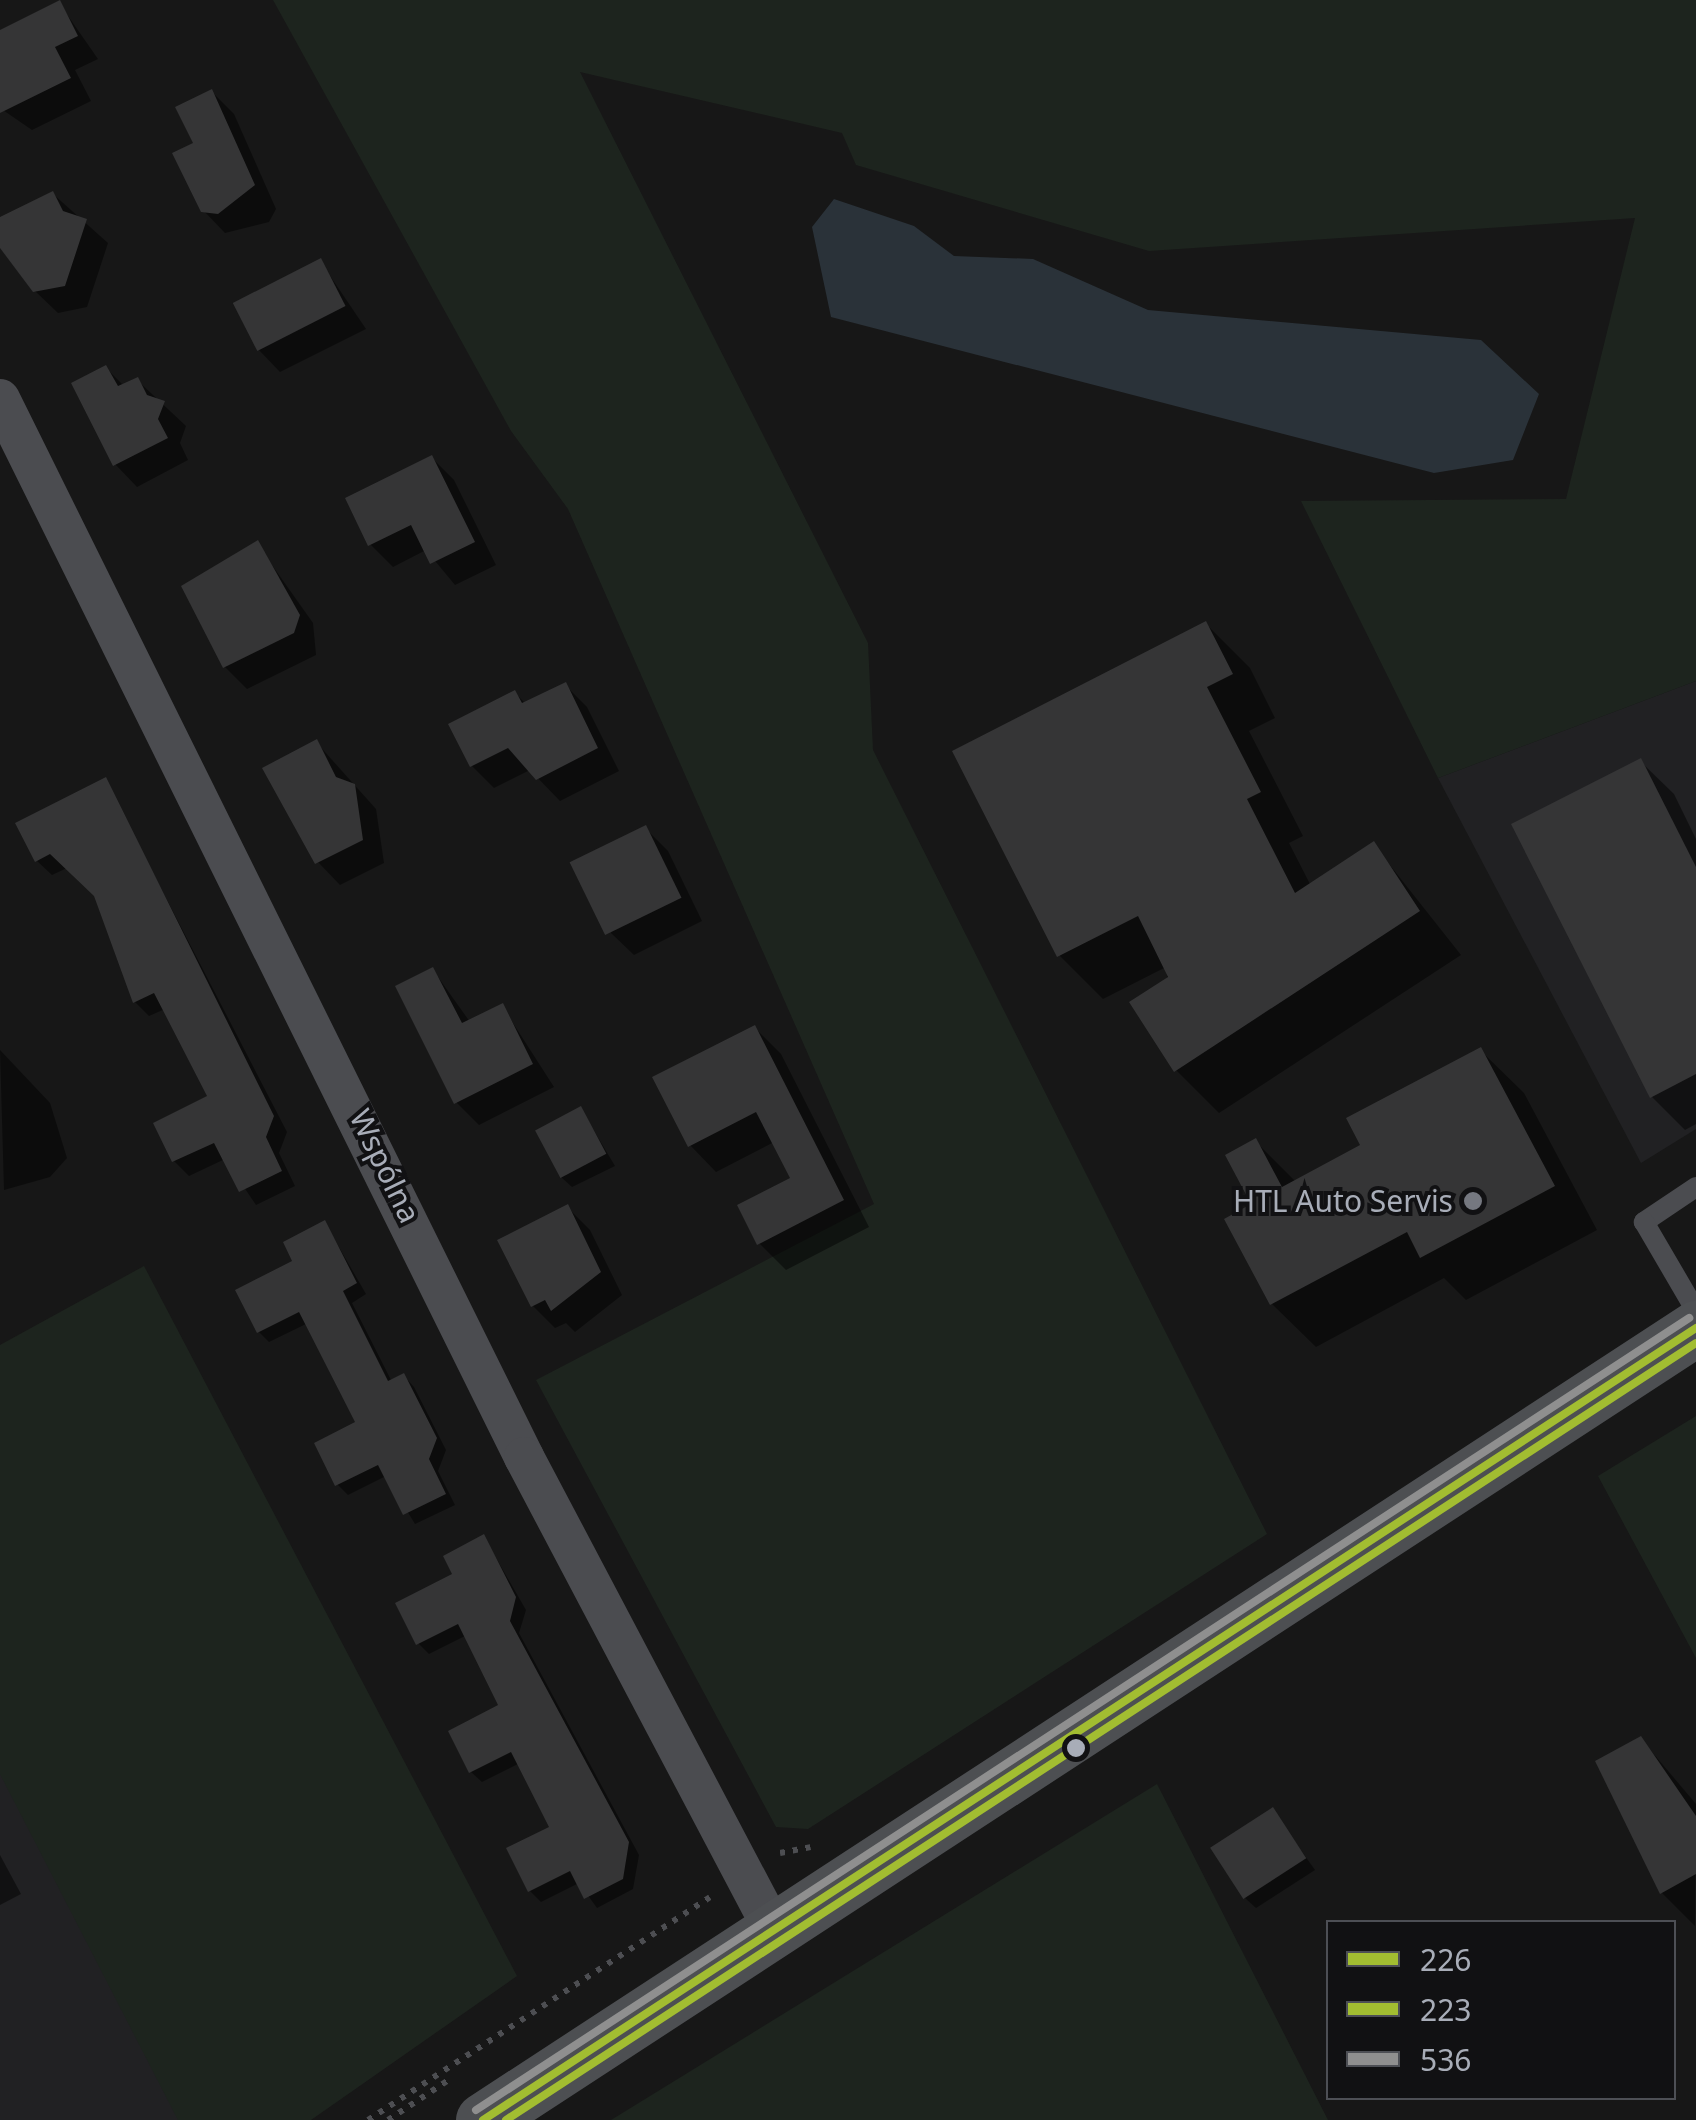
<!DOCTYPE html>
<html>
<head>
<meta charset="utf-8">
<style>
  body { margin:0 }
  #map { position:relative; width:1696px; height:2120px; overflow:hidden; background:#171717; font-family:"Noto Sans",sans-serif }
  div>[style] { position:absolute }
  .built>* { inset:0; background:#212123 }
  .green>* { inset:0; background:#1d241e }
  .water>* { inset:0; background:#2a3239 }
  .shadow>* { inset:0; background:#0007 }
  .building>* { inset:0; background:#353536; transform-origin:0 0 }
  .path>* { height:6px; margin-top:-3px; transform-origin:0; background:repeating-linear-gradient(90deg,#4d4e52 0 5px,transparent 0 13px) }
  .service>* { height:20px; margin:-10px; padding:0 10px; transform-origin:10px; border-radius:10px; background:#4b4c50 }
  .minor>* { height:40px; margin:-20px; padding:0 20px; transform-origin:20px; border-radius:20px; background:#4b4c50 }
  .primary>* { height:55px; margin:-27.5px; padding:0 27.5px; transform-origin:27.5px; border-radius:27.5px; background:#4d4f52 }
  .bus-1>* { height:8px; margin:-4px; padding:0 4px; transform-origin:4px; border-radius:4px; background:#a2bd31 }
  .bus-2>* { height:8px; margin:-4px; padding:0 4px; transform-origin:4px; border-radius:4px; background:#a2bd31 }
  .bus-3>* { height:8px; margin:-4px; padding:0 4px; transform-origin:4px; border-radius:4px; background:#8f8f8f }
  .dots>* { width:28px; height:28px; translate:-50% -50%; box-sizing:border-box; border:5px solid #111113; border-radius:50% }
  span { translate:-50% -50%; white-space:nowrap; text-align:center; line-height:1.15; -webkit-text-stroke:8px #111113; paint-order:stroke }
  .street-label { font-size:30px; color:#a8adb8 }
  .poi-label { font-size:30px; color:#a8adb8 }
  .right { translate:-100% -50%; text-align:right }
  .legend { position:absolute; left:1326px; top:1920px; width:350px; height:180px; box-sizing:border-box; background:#111113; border:2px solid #4d4f55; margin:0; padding:12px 18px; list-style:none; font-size:30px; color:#a8adb8 }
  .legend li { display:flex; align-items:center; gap:20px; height:50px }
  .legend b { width:50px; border:2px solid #4d4f55 }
</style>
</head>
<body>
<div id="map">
  <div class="built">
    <i style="clip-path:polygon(1696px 681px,1696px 1129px,1641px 1163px,1438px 778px)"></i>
    <i style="clip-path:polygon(0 1770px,184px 2120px,0 2120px)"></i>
  </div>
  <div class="green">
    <i style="clip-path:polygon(273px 0,1696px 0,1696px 681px,1438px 778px,1301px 501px,1566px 499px,1635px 218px,1149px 251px,856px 165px,842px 133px,580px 72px,868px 643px,873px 750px,1267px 1534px,808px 1829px,776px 1827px,536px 1380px,874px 1204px,568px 509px,511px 431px)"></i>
    <i style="clip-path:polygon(144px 1266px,517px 1976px,311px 2120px,178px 2120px,0 1774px,0 1345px)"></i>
    <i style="clip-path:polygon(1696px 1416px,1696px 1658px,1598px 1476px)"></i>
    <i style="clip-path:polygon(1157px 1784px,1328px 2120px,611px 2120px)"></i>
  </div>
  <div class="water">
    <i style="clip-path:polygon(834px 199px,914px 226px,954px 256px,1033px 259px,1148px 310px,1481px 340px,1539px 394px,1513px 460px,1434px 473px,831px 317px,812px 227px)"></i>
  </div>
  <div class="shadow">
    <i style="clip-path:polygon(59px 3px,98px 59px,75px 70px,91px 101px,32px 130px,0 108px,0 32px)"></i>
    <i style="clip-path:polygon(212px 92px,234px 114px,276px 209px,269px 222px,225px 233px,203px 210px,196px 144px)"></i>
    <i style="clip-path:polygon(53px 194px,108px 243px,87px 307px,58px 313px,35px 291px,0 221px)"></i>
    <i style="clip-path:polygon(320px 261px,366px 329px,280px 372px,258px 349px)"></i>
    <i style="clip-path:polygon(106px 368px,124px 386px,137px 380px,186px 426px,180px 443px,188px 460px,137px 487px,115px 464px)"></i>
    <i style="clip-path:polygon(432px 458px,454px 480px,496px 565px,455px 585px,426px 550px,393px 567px,370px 544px)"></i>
    <i style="clip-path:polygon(257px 544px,313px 623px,316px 655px,247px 689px,225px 667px)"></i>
    <i style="clip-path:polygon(1206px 624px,1250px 668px,1275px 718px,1249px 731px,1303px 836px,1289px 843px,1311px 886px,1374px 845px,1461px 955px,1219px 1113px,1176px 1070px,1166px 967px,1103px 999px,1060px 956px)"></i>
    <i style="clip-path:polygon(565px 685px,587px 707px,619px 771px,560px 801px,530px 770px,494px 788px,472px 766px,515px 693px,526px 704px)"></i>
    <i style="clip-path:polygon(316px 742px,376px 809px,384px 863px,340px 885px,318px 862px)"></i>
    <i style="clip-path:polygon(1640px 761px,1674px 794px,1696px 839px,1696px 1124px,1685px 1130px,1652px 1097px)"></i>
    <i style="clip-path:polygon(105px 780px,287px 1132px,279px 1153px,295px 1186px,256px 1205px,225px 1159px,189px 1176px,174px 1161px,211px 1097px,165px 1009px,149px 1016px,135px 1002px,97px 896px,67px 868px,52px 875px,37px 861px)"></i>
    <i style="clip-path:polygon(645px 828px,668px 851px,702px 921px,634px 955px,611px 933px)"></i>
    <i style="clip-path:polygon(433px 970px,470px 1022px,502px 1006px,554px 1087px,479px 1125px,457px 1103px,398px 987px)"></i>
    <i style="clip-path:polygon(755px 1028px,781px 1054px,869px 1227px,786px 1270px,759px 1243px,793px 1179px,774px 1142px,716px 1172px,690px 1145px)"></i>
    <i style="clip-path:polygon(0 1050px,50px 1103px,67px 1158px,50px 1177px,4px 1190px)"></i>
    <i style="clip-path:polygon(1480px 1050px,1524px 1093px,1597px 1230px,1466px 1300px,1444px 1278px,1316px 1347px,1272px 1304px,1227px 1220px,1255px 1205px,1255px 1141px,1296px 1182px,1364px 1146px)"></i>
    <i style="clip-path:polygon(581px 1109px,615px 1166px,572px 1187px,561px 1177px)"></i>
    <i style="clip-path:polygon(567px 1207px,590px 1230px,622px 1295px,575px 1332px,566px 1323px,555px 1328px,533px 1306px)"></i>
    <i style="clip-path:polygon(325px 1223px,366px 1294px,352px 1303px,392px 1382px,404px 1376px,414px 1387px,446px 1450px,438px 1471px,455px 1505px,415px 1524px,386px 1476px,348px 1495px,337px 1484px,358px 1424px,308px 1323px,269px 1342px,259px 1332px)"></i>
    <i style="clip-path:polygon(484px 1537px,526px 1610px,519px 1633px,639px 1855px,633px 1889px,597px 1908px,579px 1883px,541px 1902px,530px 1891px,552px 1828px,520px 1763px,482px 1782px,471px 1772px,502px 1706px,467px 1635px,429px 1654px,418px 1643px)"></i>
    <i style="clip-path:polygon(1641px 1739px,1696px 1804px,1695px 1926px,1662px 1893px)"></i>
    <i style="clip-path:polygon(1272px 1810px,1315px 1870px,1256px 1908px,1245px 1898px)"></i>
    <i style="clip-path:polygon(0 1855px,21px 1894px,0 1905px)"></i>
  </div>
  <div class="building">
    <i style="clip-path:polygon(60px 0,78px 36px,55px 47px,71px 78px,0 113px,0 30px)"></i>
    <i style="clip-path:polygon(212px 89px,255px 185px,218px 214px,201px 212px,172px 153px,193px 143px,175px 107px)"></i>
    <i style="clip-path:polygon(53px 191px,63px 211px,87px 219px,65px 286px,33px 292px,0 248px,0 217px)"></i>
    <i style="left:321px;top:258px;width:54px;height:99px;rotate:63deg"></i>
    <i style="clip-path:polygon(106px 365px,118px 386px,138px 377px,147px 395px,165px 401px,158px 419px,168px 438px,113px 466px,71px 383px)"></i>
    <i style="clip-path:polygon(432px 455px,475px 542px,430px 564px,411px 525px,368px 546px,345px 498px)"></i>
    <i style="clip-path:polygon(258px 540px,300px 615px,294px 633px,223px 668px,181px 586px)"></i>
    <i style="clip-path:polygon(1206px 621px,1233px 674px,1207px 687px,1261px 792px,1247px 799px,1295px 893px,1374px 841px,1420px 911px,1174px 1072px,1129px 1002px,1168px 977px,1138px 916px,1057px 957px,952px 751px)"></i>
    <i style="clip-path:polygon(566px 682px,598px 748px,536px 780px,508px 748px,470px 767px,448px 724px,515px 690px,522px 703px)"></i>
    <i style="clip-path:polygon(317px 739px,336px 777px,355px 784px,363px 840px,315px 864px,262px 768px)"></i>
    <i style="clip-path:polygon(1641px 758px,1696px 867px,1696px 1074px,1650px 1098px,1511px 824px)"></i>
    <i style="clip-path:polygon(106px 777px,274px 1116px,266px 1137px,282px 1171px,239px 1192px,214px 1143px,172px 1162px,153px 1123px,207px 1096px,154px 993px,133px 1003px,94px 896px,50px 854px,35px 862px,15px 823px)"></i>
    <i style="left:646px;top:825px;width:81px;height:85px;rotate:64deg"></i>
    <i style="clip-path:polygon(433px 967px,462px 1023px,503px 1003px,533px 1064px,454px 1104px,395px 986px)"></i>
    <i style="clip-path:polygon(755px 1025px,844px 1200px,757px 1245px,737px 1205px,790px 1178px,756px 1112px,688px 1147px,652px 1077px)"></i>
    <i style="clip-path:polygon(1481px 1047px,1555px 1186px,1420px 1258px,1407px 1232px,1270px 1305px,1224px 1219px,1251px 1204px,1225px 1155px,1256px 1138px,1282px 1187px,1360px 1145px,1346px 1118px)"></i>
    <i style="left:581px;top:1106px;width:54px;height:52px;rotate:62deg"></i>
    <i style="clip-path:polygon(568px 1204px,601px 1272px,551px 1311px,545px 1300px,531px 1307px,497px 1240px)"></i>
    <i style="clip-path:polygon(325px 1220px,357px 1283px,343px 1291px,388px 1381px,404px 1373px,437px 1438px,429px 1459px,446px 1494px,403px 1515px,378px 1465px,335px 1486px,314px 1443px,355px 1422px,299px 1312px,257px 1333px,235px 1290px,292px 1261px,283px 1242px)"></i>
    <i style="clip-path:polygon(484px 1534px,516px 1597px,510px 1621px,629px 1842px,623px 1879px,584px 1899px,570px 1871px,528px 1892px,506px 1848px,549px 1827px,511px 1752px,469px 1773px,448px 1731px,498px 1705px,458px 1624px,416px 1645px,395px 1603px,452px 1574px,443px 1556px)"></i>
    <i style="clip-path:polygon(1641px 1736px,1696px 1816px,1696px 1874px,1660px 1894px,1595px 1761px)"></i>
    <i style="left:1273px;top:1807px;width:61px;height:75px;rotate:57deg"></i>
  </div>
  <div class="path">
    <i style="left:780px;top:1853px;width:31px;rotate:-11deg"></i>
    <i style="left:368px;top:2120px;width:408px;rotate:-33.1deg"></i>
    <i style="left:388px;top:2120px;width:74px;rotate:-33.5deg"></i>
  </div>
  <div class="service">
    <i style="left:1696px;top:1187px;width:63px;rotate:146.1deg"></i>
    <i style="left:1644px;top:1222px;width:103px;rotate:59.7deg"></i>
  </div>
  <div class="minor">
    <i style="left:0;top:399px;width:1181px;rotate:63.65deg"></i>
    <i style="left:524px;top:1457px;width:536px;rotate:62.19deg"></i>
  </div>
  <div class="primary">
    <i style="left:483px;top:2120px;width:1449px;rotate:-33.14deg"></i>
  </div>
  <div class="bus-1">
    <i style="left:483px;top:2120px;width:1449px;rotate:-33.14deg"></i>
  </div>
  <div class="bus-2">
    <i style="left:506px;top:2120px;width:1421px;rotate:-33.14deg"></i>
  </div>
  <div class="bus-3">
    <i style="left:476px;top:2110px;width:1449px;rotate:-33.14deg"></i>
  </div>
  <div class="dots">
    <i style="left:1473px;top:1201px;background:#757880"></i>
    <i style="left:1076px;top:1748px;background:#a8adb8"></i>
  </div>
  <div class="street-label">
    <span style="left:385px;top:1166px;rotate:64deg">Wspólna</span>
  </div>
  <div class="poi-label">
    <span class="right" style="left:1453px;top:1201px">HTL Auto Servis</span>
  </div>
  <ul class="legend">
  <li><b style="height:12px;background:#a2bd31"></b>226</li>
  <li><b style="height:12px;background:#a2bd31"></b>223</li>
  <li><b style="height:12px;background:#8f8f8f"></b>536</li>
  </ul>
</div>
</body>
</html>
